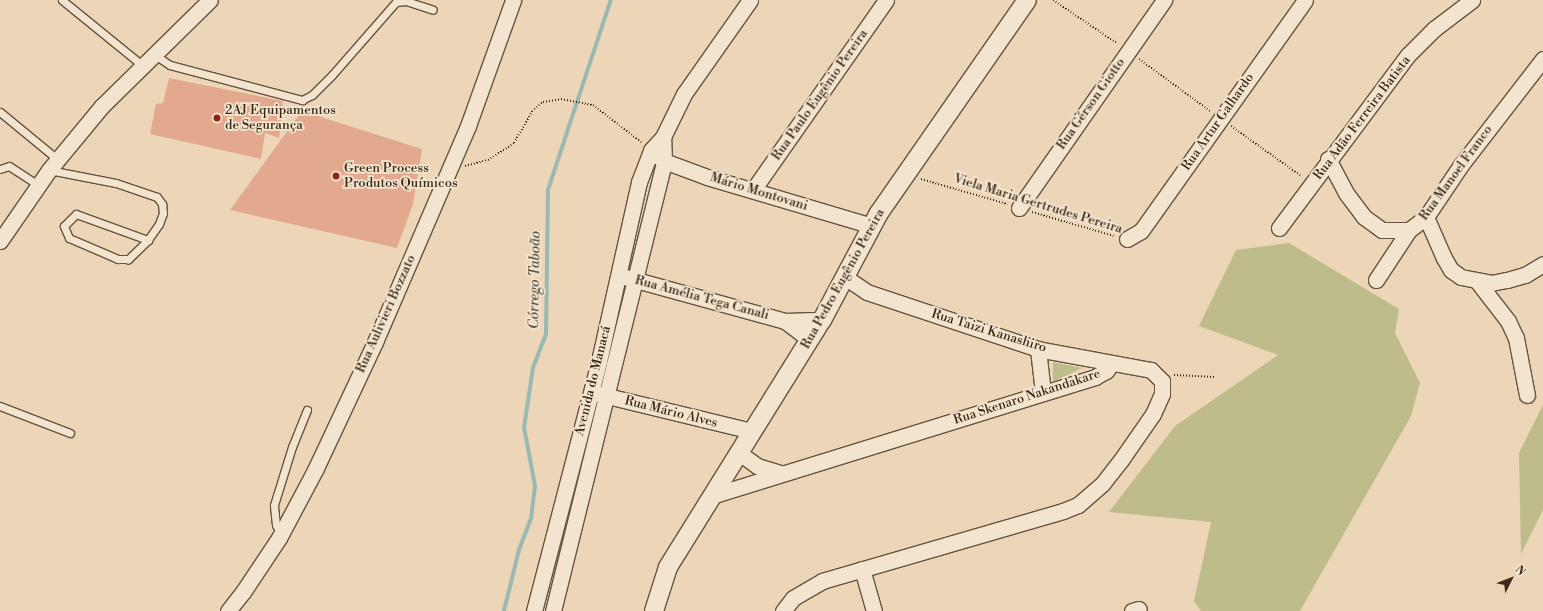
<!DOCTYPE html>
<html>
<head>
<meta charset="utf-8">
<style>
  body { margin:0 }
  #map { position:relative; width:1543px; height:611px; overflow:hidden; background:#ecd6b7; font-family:"Libre Bodoni",serif }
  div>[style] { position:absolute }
  .green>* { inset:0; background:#bebc8a }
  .stream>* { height:3.5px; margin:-1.75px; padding:0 1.75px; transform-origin:1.75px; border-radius:1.75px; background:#99b9b2 }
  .building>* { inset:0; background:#e2a98e }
  .path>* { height:2px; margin-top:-1px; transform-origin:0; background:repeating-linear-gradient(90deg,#3a2a15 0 1px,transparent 0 3px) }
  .roads { filter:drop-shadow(1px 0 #66553e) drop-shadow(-1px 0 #66553e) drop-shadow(0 1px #66553e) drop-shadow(0 -1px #66553e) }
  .service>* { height:7px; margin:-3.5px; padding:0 3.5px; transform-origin:3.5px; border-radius:3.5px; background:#f3e4d0 }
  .minor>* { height:15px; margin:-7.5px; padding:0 7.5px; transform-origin:7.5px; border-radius:7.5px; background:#f3e4d0 }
  .tertiary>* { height:18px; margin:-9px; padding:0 9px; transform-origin:9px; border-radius:9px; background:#f3e4d0 }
  .dots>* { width:11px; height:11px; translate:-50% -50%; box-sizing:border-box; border:2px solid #f3e4d0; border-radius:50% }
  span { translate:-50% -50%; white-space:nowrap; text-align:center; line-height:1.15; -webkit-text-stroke:3.5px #f3e4d0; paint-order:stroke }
  .street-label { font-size:13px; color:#3a2a15 }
  .poi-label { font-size:13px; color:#3a2a15 }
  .left { translate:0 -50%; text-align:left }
  .water-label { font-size:14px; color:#524e3c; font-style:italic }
  .north { position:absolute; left:1491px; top:559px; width:40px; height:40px; -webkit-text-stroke:3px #f3e4d0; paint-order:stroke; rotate:48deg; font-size:11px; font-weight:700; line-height:16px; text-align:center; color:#3a2a15 }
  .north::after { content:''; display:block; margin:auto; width:14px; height:18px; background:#3a2a15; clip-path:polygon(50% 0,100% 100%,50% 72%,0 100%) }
</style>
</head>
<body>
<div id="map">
  <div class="green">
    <i style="clip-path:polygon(1289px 243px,1399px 309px,1395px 333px,1420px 383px,1411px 416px,1300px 611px,1201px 611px,1194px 601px,1211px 522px,1109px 512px,1175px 426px,1278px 355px,1199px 326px,1236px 250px)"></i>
    <i style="clip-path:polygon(1053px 362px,1082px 368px,1053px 382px)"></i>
    <i style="clip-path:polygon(1543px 405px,1543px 510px,1521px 554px,1519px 453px)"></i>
  </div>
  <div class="stream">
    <i style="left:504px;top:611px;width:63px;rotate:-76.2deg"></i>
    <i style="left:519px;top:550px;width:33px;rotate:-69deg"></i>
    <i style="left:531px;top:519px;width:33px;rotate:-83deg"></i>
    <i style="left:535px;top:486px;width:59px;rotate:-100.7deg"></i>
    <i style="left:524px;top:428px;width:61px;rotate:-81.5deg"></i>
    <i style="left:533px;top:368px;width:36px;rotate:-69deg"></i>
    <i style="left:546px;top:334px;width:144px;rotate:-89.2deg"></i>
    <i style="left:548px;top:190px;width:200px;rotate:-71.7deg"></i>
  </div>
  <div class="building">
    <i style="clip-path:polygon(169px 78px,283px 101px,279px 138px,265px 133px,261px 159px,150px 134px,156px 104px,163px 103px)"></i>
    <i style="clip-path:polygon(302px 111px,422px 149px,413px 204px,397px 248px,230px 210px)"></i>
  </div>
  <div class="path">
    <i style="left:1053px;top:0;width:78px;rotate:34.1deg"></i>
    <i style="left:1139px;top:59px;width:88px;rotate:36.2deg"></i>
    <i style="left:1231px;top:126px;width:86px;rotate:35.5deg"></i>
    <i style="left:465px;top:166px;width:24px;rotate:-15deg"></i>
    <i style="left:488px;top:160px;width:31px;rotate:-33deg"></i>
    <i style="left:514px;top:143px;width:39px;rotate:-60deg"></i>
    <i style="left:534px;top:109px;width:11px;rotate:-38deg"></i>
    <i style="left:543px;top:102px;width:18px;rotate:-9deg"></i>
    <i style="left:561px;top:99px;width:33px;rotate:11deg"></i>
    <i style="left:593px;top:105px;width:61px;rotate:37.6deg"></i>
    <i style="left:921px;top:179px;width:90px;rotate:16.2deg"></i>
    <i style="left:1032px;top:212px;width:85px;rotate:16.3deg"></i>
    <i style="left:1174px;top:375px;width:41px;rotate:2.8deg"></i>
  </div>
  <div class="roads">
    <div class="service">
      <i style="left:62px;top:0;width:103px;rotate:39.1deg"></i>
      <i style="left:155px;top:55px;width:18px;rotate:34deg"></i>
      <i style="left:170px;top:65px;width:137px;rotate:14.9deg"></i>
      <i style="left:302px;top:100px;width:11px;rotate:-27deg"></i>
      <i style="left:312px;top:95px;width:28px;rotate:-45deg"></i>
      <i style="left:332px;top:75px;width:97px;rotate:-48.8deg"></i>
      <i style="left:396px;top:2px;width:10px;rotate:-6deg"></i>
      <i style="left:406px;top:1px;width:28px;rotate:18deg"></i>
      <i style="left:0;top:112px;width:74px;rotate:39.5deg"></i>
      <i style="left:0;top:169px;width:9px;rotate:-18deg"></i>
      <i style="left:9px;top:166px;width:35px;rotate:33deg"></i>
      <i style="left:49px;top:170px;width:68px;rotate:11deg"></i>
      <i style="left:116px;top:183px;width:43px;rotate:18.9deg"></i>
      <i style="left:157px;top:197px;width:9px;rotate:54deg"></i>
      <i style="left:162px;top:204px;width:9px;rotate:84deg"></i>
      <i style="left:163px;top:213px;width:12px;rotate:110deg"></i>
      <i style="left:159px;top:224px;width:19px;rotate:125deg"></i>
      <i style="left:148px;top:240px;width:28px;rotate:136deg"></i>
      <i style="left:128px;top:259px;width:10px;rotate:180deg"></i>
      <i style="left:118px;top:259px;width:53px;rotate:-156.8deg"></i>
      <i style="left:69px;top:238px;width:13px;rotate:-113deg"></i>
      <i style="left:64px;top:226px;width:17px;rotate:-45deg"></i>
      <i style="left:76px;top:214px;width:77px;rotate:19.9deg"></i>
      <i style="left:0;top:406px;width:75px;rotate:21.1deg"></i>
      <i style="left:281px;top:533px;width:9px;rotate:-122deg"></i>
      <i style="left:276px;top:525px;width:20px;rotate:-96deg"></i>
      <i style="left:274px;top:505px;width:61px;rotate:-72.8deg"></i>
      <i style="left:292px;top:447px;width:40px;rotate:-68deg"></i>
    </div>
    <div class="minor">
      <i style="left:658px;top:156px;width:8px;rotate:40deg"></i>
      <i style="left:664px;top:161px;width:46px;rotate:20.4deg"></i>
      <i style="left:707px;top:177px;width:172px;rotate:16.5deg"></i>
      <i style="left:1328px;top:159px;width:38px;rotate:62deg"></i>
      <i style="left:1346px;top:193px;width:30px;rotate:53deg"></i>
      <i style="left:1364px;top:217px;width:22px;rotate:36deg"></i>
      <i style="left:1382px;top:230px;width:27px"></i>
      <i style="left:1409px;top:230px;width:21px;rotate:-37deg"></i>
      <i style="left:1426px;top:217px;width:63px;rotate:-56.1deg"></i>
      <i style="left:1461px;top:165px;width:134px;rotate:-52.3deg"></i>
      <i style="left:753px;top:190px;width:232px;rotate:-55deg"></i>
      <i style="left:1019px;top:208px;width:254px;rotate:-55.1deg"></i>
      <i style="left:1426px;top:217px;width:45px;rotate:66.3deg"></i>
      <i style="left:1444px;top:258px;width:14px;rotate:60deg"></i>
      <i style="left:1451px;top:270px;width:12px;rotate:35deg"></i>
      <i style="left:1461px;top:277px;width:31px;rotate:11deg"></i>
      <i style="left:1491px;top:283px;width:16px;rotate:-11deg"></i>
      <i style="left:1507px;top:280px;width:19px;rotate:-16deg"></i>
      <i style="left:1525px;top:275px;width:21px;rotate:-31deg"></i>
      <i style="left:1279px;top:228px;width:216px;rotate:-53.3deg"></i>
      <i style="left:1408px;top:55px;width:37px;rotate:-45deg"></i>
      <i style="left:1434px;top:29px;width:48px;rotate:-37.3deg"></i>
      <i style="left:1127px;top:239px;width:16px;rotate:-30deg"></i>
      <i style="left:1141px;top:231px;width:283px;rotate:-54.6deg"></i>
      <i style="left:0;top:241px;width:86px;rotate:-55.4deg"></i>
      <i style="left:49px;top:170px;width:83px;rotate:-50.4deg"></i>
      <i style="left:102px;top:106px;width:151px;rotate:-44.5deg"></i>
      <i style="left:625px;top:277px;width:166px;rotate:15.4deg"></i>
      <i style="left:785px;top:321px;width:37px;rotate:-2deg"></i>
      <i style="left:1376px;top:280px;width:60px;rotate:-56.6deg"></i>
      <i style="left:1477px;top:281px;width:51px;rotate:52.2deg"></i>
      <i style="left:1508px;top:321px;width:19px;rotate:65deg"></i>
      <i style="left:1516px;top:338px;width:58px;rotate:79.1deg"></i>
      <i style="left:785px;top:321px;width:31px;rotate:37deg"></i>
      <i style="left:1038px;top:349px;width:44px;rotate:83.5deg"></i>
      <i style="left:599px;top:394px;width:157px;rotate:13.6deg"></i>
      <i style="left:738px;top:452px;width:24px;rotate:36deg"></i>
      <i style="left:757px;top:466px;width:24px;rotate:17deg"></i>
      <i style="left:711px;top:496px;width:402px;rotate:-17.2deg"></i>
      <i style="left:1095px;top:377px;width:13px;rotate:-29deg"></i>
      <i style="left:1106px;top:371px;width:10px;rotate:-53deg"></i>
      <i style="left:862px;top:569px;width:44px;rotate:74.1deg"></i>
      <i style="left:228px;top:611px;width:24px;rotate:-52deg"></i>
      <i style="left:243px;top:592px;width:65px;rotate:-56.3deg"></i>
      <i style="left:279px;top:538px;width:79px;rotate:-62.1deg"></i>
      <i style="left:316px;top:468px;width:139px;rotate:-64.9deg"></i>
      <i style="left:375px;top:342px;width:235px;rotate:-66.7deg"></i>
      <i style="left:468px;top:126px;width:134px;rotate:-70.3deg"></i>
      <i style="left:534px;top:611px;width:258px;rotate:-75.4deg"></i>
      <i style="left:599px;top:361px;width:183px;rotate:-77.4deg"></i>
      <i style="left:639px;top:182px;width:34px;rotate:-69deg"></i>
      <i style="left:651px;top:150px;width:18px;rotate:-47deg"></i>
      <i style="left:553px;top:611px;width:463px;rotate:-76.1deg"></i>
      <i style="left:664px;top:161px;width:24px;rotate:-92deg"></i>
      <i style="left:663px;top:137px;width:48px;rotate:-64deg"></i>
      <i style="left:684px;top:94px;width:115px;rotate:-54.9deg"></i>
      <i style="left:783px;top:611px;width:16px;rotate:-52deg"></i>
      <i style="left:793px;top:598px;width:34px;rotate:-30deg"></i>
      <i style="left:822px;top:581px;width:251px;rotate:-16.2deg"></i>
      <i style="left:1063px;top:511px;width:16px;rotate:-22deg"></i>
      <i style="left:1078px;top:505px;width:33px;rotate:-41deg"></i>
      <i style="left:1103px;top:483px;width:29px;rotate:-52deg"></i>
      <i style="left:1121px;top:460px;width:56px;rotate:-55.2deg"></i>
      <i style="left:1153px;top:414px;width:22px;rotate:-66deg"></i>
      <i style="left:1162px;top:394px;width:13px;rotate:-90deg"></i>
      <i style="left:1162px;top:381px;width:16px;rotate:-135deg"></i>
      <i style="left:1151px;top:370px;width:115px;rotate:-169.5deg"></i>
      <i style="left:1038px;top:349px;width:180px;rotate:-161.6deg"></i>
      <i style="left:867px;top:292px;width:25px;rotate:-146deg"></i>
      <i style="left:1132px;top:611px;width:7px;rotate:-16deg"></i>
    </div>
    <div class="tertiary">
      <i style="left:654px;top:611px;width:46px;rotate:-72.3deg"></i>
      <i style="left:668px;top:567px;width:291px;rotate:-58.1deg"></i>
      <i style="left:822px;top:320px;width:121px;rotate:-62deg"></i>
      <i style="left:879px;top:213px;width:259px;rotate:-55.2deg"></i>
    </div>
  </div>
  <div class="dots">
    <i style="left:217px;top:118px;background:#8f2418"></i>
    <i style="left:336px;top:176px;background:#8f2418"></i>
  </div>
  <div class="street-label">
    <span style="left:820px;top:95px;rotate:-55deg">Rua Paulo Eugênio Pereira</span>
    <span style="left:1091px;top:104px;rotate:-55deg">Rua Gérson Giotto</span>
    <span style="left:1362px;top:118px;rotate:-53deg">Rua Adão Ferreira Batista</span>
    <span style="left:1218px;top:122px;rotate:-55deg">Rua Artur Galhardo</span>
    <span style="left:1456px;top:173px;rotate:-54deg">Rua Manoel Franco</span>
    <span style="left:759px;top:192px;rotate:17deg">Mário Montovani</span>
    <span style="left:1038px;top:204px;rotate:17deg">Viela Maria Gertrudes Pereira</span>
    <span style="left:843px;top:279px;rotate:-61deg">Rua Pedro Eugênio Pereira</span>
    <span style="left:702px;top:298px;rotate:15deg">Rua Amélia Tega Canali</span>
    <span style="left:386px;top:314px;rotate:-66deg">Rua Aulivieri Bozzato</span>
    <span style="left:989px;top:331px;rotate:17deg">Rua Taizi Kanashiro</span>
    <span style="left:593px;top:381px;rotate:-76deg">Avenida do Manacá</span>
    <span style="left:1027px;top:397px;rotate:-18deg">Rua Skenaro Nakandakare</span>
    <span style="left:671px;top:412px;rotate:14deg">Rua Mário Alves</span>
  </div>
  <div class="poi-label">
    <span class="left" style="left:225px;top:118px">2AJ Equipamentos<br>de Segurança</span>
    <span class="left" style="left:344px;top:176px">Green Process<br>Produtos Químicos</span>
  </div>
  <div class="water-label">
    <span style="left:535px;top:280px;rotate:-89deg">Córrego Taboão</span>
  </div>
  <div class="north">N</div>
</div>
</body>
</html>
